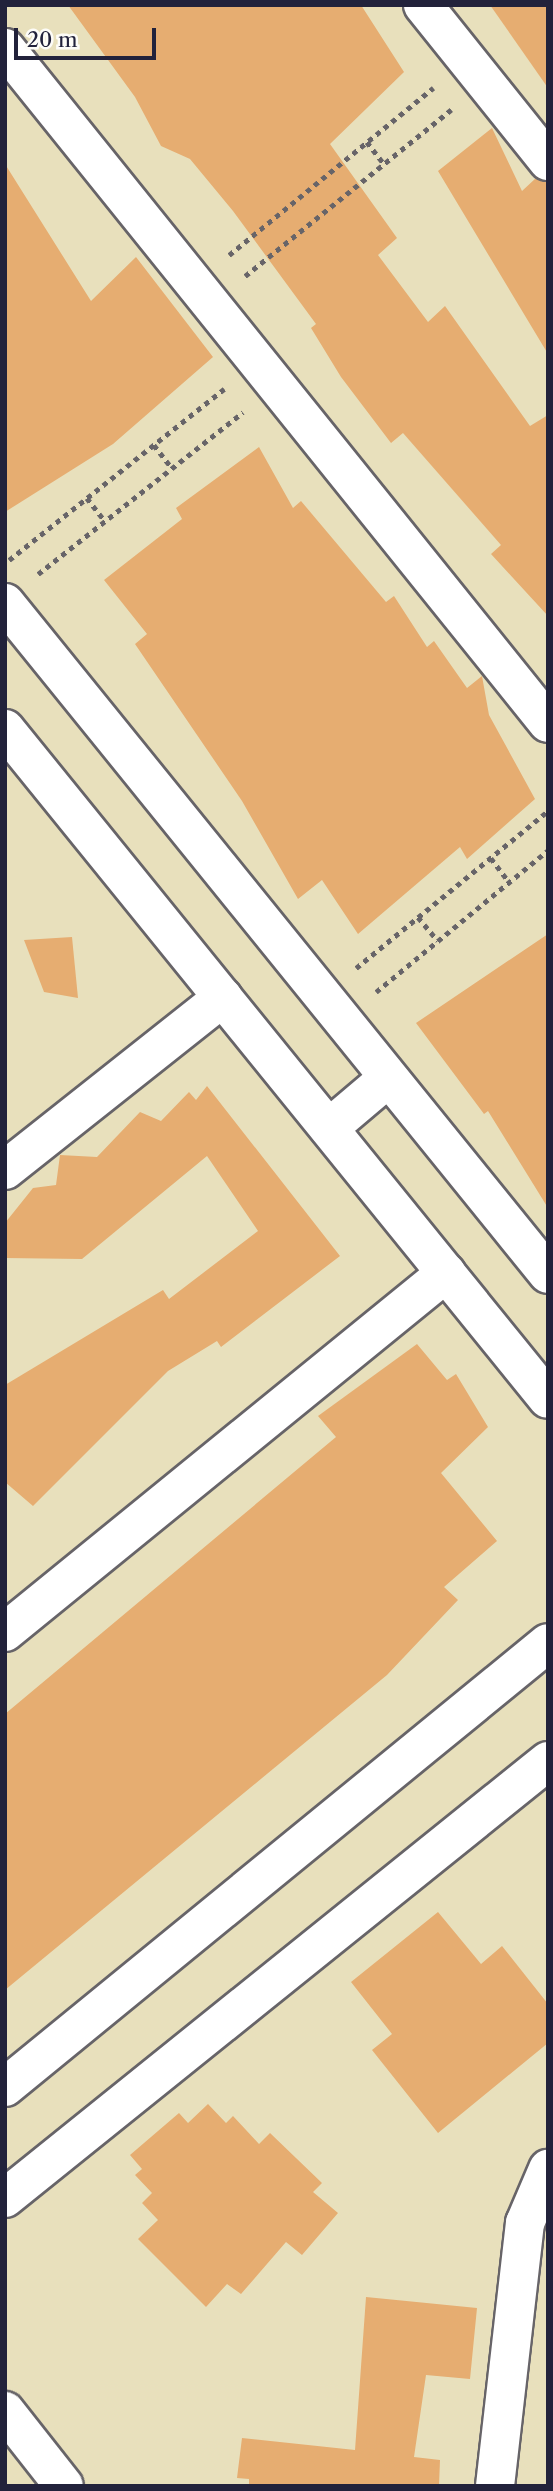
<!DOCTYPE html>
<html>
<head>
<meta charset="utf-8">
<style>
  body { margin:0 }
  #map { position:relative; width:553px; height:2491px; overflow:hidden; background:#e8e0bc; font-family:"Libre Caslon Text",serif }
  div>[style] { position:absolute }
  .building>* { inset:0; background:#e6ad71 }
  .path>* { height:4.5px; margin-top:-2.25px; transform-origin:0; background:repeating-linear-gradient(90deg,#676468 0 5px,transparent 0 10px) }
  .roads { filter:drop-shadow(2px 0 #676468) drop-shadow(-2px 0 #676468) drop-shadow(0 2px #676468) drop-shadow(0 -2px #676468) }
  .minor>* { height:38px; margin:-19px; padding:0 19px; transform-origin:19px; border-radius:19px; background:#fff }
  span { translate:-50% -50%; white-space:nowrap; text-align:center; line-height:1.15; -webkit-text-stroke:7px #fdfcf7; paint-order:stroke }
  .frame { position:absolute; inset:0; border:7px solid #22223b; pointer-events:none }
  .scale { position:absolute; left:14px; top:28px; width:142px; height:32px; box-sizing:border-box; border:4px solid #22223b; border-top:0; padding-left:9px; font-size:21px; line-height:24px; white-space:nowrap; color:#22223b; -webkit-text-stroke:5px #fdfcf7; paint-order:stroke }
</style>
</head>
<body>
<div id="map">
  <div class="building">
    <i style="clip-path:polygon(68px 5px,361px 5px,404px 72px,330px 144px,397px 238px,378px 255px,428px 322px,445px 306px,530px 426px,548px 415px,548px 616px,491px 554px,501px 545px,403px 433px,391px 443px,341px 377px,311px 328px,316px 324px,233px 211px,190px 159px,161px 146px,135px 97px)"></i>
    <i style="clip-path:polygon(490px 5px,548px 5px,548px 88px)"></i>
    <i style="clip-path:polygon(492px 128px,522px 191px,536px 178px,548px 182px,548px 354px,438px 171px)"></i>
    <i style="clip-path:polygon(5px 164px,91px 301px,136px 257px,213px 357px,113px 444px,5px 512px)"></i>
    <i style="clip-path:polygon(259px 447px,293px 508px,301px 501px,386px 602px,394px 596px,427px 647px,434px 641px,467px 688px,482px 676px,489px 715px,535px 799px,467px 859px,460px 847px,358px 934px,322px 880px,298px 899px,242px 801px,135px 644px,147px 634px,104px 580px,182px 519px,176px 508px)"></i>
    <i style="clip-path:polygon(548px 934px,548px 1208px,488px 1111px,484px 1114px,416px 1023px)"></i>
    <i style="clip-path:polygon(72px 937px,78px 998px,44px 992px,24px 940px)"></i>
    <i style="clip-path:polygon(207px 1086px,340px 1256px,221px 1347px,217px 1341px,168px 1371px,33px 1506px,5px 1482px,5px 1385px,163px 1290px,169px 1299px,258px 1231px,207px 1156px,82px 1259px,5px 1258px,5px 1223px,33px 1188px,56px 1185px,60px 1155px,97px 1157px,140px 1112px,161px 1121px,189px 1092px,196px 1100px)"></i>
    <i style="clip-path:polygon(417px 1344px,447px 1380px,456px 1374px,488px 1427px,441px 1473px,497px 1541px,444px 1587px,458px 1600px,387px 1675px,5px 1990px,5px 1714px,336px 1437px,318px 1416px)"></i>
    <i style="clip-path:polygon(438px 1912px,481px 1964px,502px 1946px,548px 2004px,548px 2043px,438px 2133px,372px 2050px,392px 2034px,351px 1982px)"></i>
    <i style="clip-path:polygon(208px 2104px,226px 2123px,233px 2116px,259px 2144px,270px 2133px,322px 2183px,313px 2192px,338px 2213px,302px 2255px,286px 2242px,241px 2294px,227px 2284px,206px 2307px,138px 2239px,158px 2220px,142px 2203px,152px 2193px,135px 2175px,142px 2169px,130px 2155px,179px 2113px,188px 2123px)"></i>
    <i style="clip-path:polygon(366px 2297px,477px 2308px,470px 2379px,426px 2375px,414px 2457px,440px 2460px,439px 2486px,249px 2486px,249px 2479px,237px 2478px,242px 2438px,355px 2450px)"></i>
  </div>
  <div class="path">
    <i style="left:367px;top:142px;width:28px;rotate:52deg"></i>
    <i style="left:229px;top:255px;width:264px;rotate:-39.3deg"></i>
    <i style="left:245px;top:276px;width:265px;rotate:-38.9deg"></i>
    <i style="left:154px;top:445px;width:29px;rotate:52deg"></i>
    <i style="left:87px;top:498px;width:29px;rotate:52deg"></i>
    <i style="left:9px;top:560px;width:275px;rotate:-38.5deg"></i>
    <i style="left:38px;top:574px;width:261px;rotate:-38.3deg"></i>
    <i style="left:491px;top:858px;width:30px;rotate:53deg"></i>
    <i style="left:418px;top:917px;width:31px;rotate:50deg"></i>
    <i style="left:356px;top:968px;width:248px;rotate:-39.3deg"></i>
    <i style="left:376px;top:992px;width:223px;rotate:-39.5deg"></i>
  </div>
  <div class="roads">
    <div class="minor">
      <i style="left:423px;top:5px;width:200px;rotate:51.3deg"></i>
      <i style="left:5px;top:48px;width:866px;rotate:51.19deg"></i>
      <i style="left:5px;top:603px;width:863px;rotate:51.02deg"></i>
      <i style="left:5px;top:729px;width:862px;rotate:50.98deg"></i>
      <i style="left:329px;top:1128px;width:77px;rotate:-40.3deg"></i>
      <i style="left:5px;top:1170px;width:278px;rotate:-38.4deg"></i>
      <i style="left:5px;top:1632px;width:569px;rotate:-39.15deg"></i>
      <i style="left:5px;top:2087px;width:701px;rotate:-39.27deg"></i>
      <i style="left:5px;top:2198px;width:697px;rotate:-38.83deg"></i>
      <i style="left:5px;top:2411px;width:95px;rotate:51.8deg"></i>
      <i style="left:495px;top:2486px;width:265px;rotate:-83.5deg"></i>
      <i style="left:525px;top:2223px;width:59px;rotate:-66.9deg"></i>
    </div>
  </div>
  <div class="frame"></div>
  <div class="scale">20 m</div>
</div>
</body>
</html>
